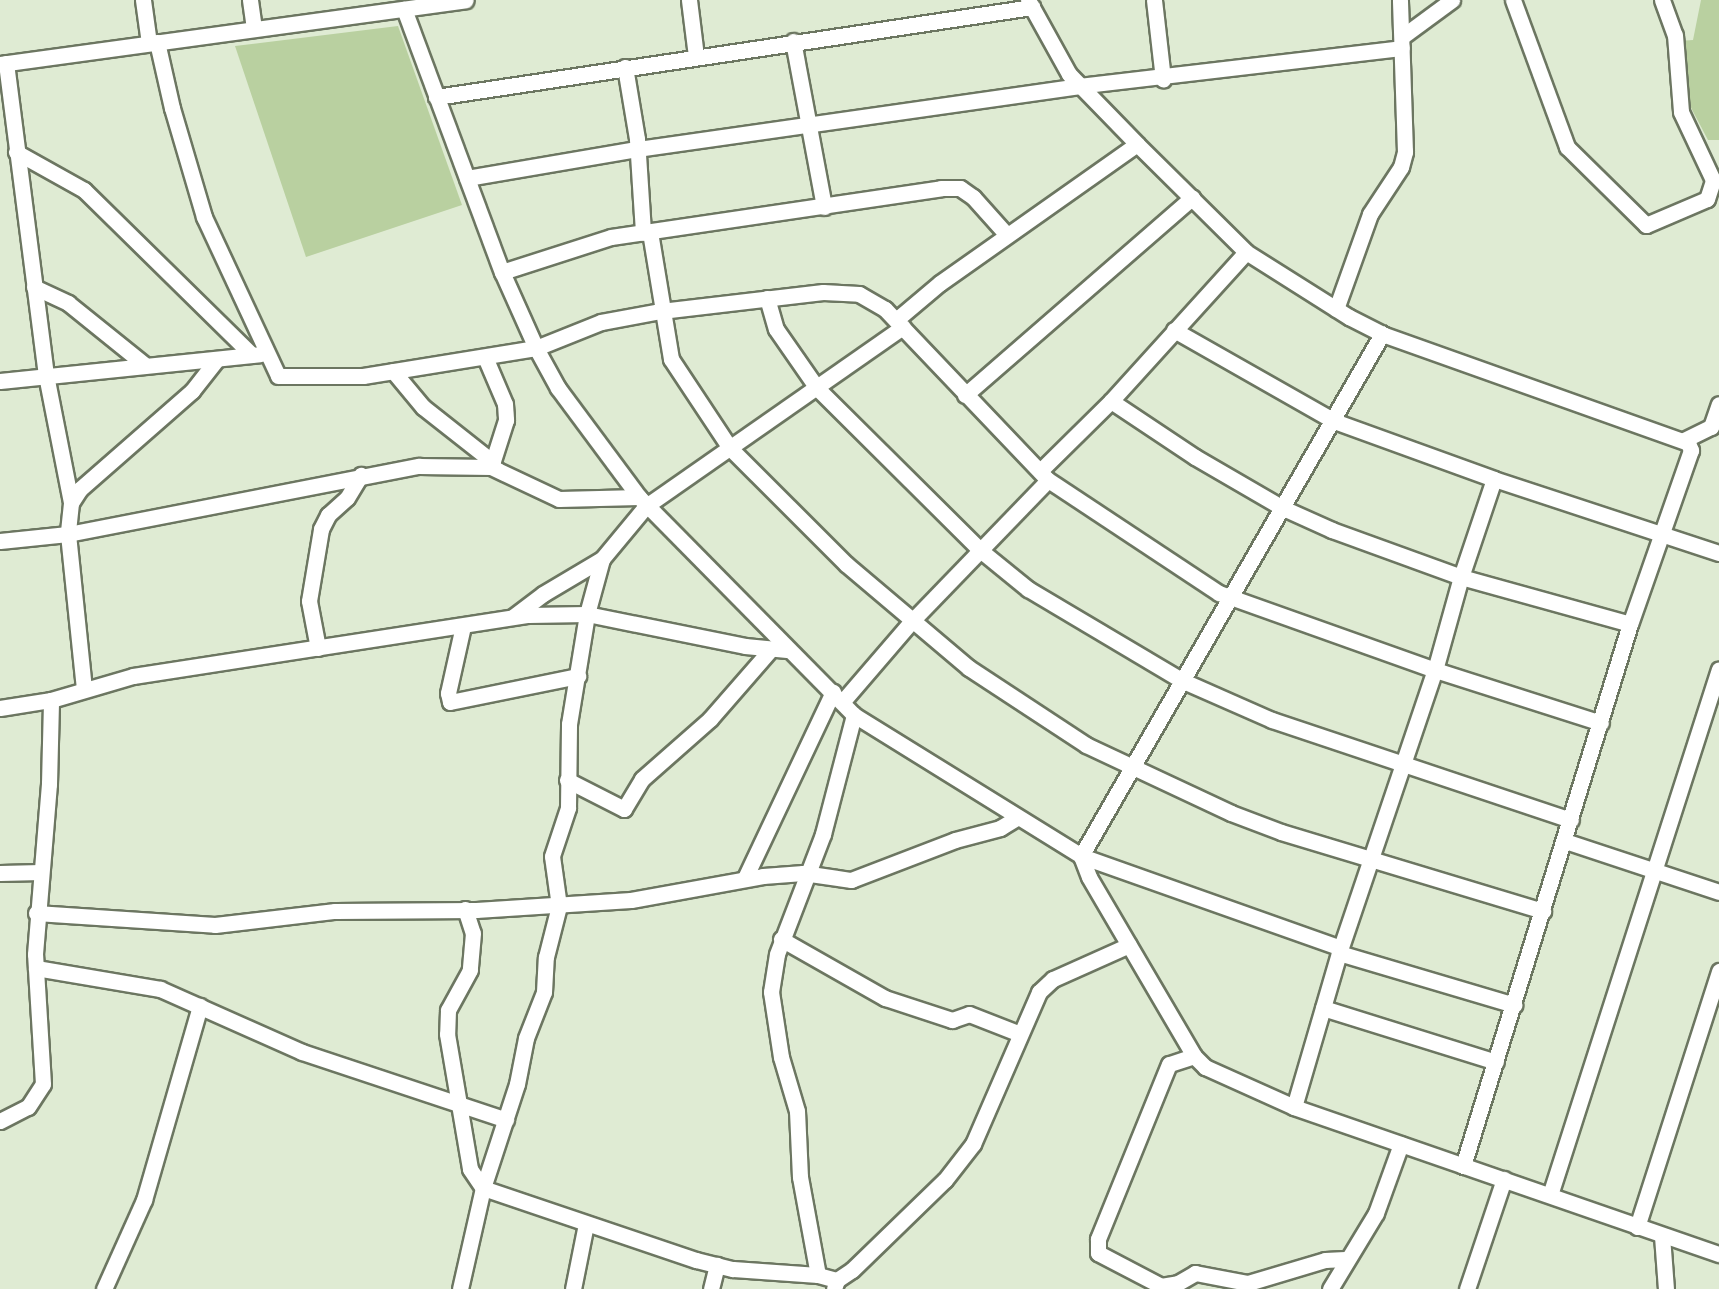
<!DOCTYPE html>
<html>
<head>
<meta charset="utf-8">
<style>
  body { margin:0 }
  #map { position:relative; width:1719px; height:1289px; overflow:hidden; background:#dfebd3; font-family:Jost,sans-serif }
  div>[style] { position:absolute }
  .green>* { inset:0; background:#b9d0a0 }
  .roads { filter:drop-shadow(2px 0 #6c7661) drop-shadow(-2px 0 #6c7661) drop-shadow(0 2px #6c7661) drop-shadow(0 -2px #6c7661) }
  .minor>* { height:15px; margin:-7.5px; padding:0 7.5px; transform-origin:7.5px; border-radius:7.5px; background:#fff }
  span { translate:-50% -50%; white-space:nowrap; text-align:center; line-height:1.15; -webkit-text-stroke:6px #fff; paint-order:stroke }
</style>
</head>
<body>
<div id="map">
  <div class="green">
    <i style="clip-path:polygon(1701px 0,1719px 0,1719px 140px,1708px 140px,1687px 100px,1678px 41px,1693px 40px)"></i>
    <i style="clip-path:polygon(398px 26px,462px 205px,306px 257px,235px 46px)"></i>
  </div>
  <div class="roads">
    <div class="minor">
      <i style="left:143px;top:0;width:43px;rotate:82.1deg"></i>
      <i style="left:250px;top:0;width:28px;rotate:82deg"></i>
      <i style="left:689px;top:0;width:56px;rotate:82.9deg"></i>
      <i style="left:1028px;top:0;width:85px;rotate:61deg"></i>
      <i style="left:1069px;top:74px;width:98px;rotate:45.8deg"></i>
      <i style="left:1154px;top:0;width:80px;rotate:83.5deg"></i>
      <i style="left:1513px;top:0;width:157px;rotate:69.8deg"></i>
      <i style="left:1567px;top:147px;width:111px;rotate:44.6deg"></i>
      <i style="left:1646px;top:225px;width:66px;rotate:-23.1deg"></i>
      <i style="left:1707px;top:199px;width:20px;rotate:-72deg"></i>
      <i style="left:1662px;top:0;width:37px;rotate:70deg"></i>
      <i style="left:1675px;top:35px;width:77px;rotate:85.5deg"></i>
      <i style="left:1681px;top:112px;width:75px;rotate:64.8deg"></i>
      <i style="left:404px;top:9px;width:281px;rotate:69.6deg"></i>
      <i style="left:502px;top:272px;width:83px;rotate:65.9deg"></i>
      <i style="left:536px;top:348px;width:46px;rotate:61.2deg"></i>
      <i style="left:558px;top:388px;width:136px;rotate:53.4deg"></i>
      <i style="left:639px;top:497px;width:306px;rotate:45.4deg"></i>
      <i style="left:854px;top:715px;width:267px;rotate:31.8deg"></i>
      <i style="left:1081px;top:856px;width:22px;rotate:69deg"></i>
      <i style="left:1089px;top:877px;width:208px;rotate:59.6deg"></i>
      <i style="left:1194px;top:1056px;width:16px;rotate:45deg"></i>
      <i style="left:1205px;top:1067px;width:98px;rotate:24.2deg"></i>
      <i style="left:1294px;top:1107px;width:450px;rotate:19.1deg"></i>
      <i style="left:1403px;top:36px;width:61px;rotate:-36.3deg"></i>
      <i style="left:793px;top:41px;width:169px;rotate:79.4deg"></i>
      <i style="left:157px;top:42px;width:68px;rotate:77.2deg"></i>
      <i style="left:172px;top:108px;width:114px;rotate:73.6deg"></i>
      <i style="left:204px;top:217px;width:175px;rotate:65deg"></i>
      <i style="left:278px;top:376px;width:85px"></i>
      <i style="left:363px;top:376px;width:175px;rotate:-9.2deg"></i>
      <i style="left:536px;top:348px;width:70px;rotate:-21.8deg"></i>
      <i style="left:601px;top:322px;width:61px;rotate:-10.4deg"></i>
      <i style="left:661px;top:311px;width:163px;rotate:-6.7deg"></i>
      <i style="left:823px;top:292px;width:36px;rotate:3deg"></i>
      <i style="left:859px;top:294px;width:30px;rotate:30deg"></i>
      <i style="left:885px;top:309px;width:236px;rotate:46.4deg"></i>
      <i style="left:1048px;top:480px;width:205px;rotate:33.5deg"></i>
      <i style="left:1219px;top:593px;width:229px;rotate:19.6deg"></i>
      <i style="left:1435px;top:670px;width:174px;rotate:17.7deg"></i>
      <i style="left:6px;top:63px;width:315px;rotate:82.7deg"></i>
      <i style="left:46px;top:375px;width:130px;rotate:78.9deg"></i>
      <i style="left:71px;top:503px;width:31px;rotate:96deg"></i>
      <i style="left:68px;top:534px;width:155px;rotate:84.1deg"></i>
      <i style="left:0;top:64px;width:470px;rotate:-7.8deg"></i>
      <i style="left:625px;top:67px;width:73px;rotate:80.5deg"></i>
      <i style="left:637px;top:139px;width:94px;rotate:86.3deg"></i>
      <i style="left:436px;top:97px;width:603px;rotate:-8.59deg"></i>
      <i style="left:16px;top:152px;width:78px;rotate:29.2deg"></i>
      <i style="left:84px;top:190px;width:235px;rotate:44.5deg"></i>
      <i style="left:467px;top:178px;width:172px;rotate:-9.7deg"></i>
      <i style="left:637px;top:149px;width:445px;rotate:-8.1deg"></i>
      <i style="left:1078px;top:86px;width:326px;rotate:-6.7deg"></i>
      <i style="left:650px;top:232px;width:129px;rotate:80.6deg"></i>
      <i style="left:671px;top:359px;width:107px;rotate:56.5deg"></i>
      <i style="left:730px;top:448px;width:164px;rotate:45deg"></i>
      <i style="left:846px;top:564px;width:161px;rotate:40.2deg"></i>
      <i style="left:969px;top:668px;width:140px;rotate:33.3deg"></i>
      <i style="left:1086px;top:745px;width:160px;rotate:25.1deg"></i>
      <i style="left:1231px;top:813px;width:53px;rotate:20.8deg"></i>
      <i style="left:1281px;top:832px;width:274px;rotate:16.8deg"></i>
      <i style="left:502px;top:272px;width:114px;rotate:-17.8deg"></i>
      <i style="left:611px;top:237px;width:334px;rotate:-8.4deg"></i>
      <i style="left:941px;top:188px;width:19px"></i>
      <i style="left:960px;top:188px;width:16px;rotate:35deg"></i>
      <i style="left:973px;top:197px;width:51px;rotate:48.2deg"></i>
      <i style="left:34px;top:287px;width:38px;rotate:25deg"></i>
      <i style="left:68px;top:303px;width:97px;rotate:38.8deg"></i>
      <i style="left:767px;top:298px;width:32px;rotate:74deg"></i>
      <i style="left:776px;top:329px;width:72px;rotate:55.2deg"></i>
      <i style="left:817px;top:388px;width:230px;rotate:44.8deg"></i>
      <i style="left:980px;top:550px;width:62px;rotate:39.1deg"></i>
      <i style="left:1028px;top:589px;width:180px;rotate:30.7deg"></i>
      <i style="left:1183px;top:681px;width:97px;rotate:23.7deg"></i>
      <i style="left:1272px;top:720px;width:315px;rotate:18.5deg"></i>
      <i style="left:1336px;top:309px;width:101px;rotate:-70.3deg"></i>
      <i style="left:1370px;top:214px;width:56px;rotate:-56.6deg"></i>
      <i style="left:1401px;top:167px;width:16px;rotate:-75deg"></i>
      <i style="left:1405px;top:152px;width:152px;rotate:-91.9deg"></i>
      <i style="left:896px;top:320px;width:57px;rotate:-40.1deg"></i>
      <i style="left:940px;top:283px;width:241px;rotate:-35.2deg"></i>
      <i style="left:1137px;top:144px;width:153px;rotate:44.7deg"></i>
      <i style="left:1246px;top:252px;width:122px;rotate:32.3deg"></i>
      <i style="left:1349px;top:317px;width:37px;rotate:27deg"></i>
      <i style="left:1382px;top:334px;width:325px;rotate:19.6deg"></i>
      <i style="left:1688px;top:443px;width:8px;rotate:67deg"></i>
      <i style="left:1691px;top:450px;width:184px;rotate:109.3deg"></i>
      <i style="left:1630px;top:624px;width:567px;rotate:107.13deg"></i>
      <i style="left:1174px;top:330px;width:184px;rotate:29.6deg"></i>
      <i style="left:1334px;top:421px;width:170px;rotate:19.9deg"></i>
      <i style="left:1494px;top:479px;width:237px;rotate:18.2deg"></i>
      <i style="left:485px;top:357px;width:51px;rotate:66.9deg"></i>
      <i style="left:505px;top:404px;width:16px;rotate:86deg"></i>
      <i style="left:506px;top:420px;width:49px;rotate:107.7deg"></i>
      <i style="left:393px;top:371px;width:47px;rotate:50.2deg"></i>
      <i style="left:423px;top:407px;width:89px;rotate:38.2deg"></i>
      <i style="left:0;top:381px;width:261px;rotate:-5.9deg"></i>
      <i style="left:965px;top:395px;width:301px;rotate:-41deg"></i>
      <i style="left:1111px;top:401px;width:101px;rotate:33.7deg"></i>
      <i style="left:1195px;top:457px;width:102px;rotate:30.1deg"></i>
      <i style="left:1283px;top:508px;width:54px;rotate:24.2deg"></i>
      <i style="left:1332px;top:530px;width:137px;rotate:20deg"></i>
      <i style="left:1461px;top:577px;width:175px;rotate:15.5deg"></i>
      <i style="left:1684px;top:440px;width:30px;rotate:-26deg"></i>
      <i style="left:1711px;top:427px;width:24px;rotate:-71deg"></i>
      <i style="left:1040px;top:471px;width:100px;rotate:-44.6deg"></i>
      <i style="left:1111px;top:401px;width:201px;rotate:-47.8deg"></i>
      <i style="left:71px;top:503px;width:17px;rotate:-57deg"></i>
      <i style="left:80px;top:489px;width:149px;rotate:-41.2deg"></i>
      <i style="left:192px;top:391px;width:39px;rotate:-52deg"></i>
      <i style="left:0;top:541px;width:68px;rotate:-5.9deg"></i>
      <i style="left:68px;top:534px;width:358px;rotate:-11deg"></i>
      <i style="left:419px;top:466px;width:72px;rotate:0.8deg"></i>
      <i style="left:491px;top:467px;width:75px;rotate:25.2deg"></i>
      <i style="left:559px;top:499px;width:80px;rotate:-1.4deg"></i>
      <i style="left:514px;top:616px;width:36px;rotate:-37deg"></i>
      <i style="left:543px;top:594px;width:69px;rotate:-30.7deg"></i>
      <i style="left:463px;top:626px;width:69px;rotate:102.6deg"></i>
      <i style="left:448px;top:693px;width:9px;rotate:77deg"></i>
      <i style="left:450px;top:702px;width:131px;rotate:-11.5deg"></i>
      <i style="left:318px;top:648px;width:48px;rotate:-100.8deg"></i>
      <i style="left:309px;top:601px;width:73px;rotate:-80.5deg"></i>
      <i style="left:321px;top:529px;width:16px;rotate:-63deg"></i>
      <i style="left:328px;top:515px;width:25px;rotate:-42deg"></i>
      <i style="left:347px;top:498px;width:27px;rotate:-59deg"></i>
      <i style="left:843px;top:701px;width:104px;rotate:-49.3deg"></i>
      <i style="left:911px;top:622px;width:197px;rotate:-46deg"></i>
      <i style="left:0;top:708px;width:52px;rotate:-8.9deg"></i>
      <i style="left:51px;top:700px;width:85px;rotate:-16.3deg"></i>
      <i style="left:133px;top:676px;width:400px;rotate:-8.8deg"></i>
      <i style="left:528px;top:615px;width:59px;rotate:-1deg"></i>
      <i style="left:587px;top:614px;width:161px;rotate:11.4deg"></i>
      <i style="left:745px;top:646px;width:42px;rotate:5.4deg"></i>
      <i style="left:567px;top:780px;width:64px;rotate:27deg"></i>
      <i style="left:624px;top:809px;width:35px;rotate:-59deg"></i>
      <i style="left:642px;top:779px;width:91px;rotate:-41.4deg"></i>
      <i style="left:710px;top:719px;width:93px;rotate:-48.9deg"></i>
      <i style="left:1565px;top:841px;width:162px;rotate:18.3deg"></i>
      <i style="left:0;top:873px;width:41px;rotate:-1.4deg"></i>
      <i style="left:745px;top:878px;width:206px;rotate:-64.7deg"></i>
      <i style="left:465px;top:909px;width:25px;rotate:72deg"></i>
      <i style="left:473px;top:933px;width:37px;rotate:95deg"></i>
      <i style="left:470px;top:970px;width:46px;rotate:118.8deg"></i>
      <i style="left:448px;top:1010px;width:24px;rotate:92deg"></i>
      <i style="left:447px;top:1034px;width:137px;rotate:80.3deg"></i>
      <i style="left:470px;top:1169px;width:23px;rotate:56deg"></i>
      <i style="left:36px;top:913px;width:179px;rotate:3.8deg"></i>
      <i style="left:215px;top:925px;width:121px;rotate:-6.7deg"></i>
      <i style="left:335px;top:911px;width:141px;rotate:-0.4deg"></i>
      <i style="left:476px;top:910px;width:155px;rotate:-3.7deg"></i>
      <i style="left:631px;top:900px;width:134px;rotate:-10.3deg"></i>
      <i style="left:763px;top:876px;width:40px;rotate:-4.3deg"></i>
      <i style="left:803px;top:873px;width:49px;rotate:8.3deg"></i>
      <i style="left:851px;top:880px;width:111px;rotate:-21deg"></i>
      <i style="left:955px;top:840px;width:47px;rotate:-14.9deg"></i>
      <i style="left:1000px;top:828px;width:21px;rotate:-31deg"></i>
      <i style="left:781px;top:939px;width:120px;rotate:29.6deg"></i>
      <i style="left:885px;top:998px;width:71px;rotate:18.2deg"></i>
      <i style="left:952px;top:1020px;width:18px;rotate:-19deg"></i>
      <i style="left:969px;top:1014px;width:55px;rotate:21.4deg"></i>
      <i style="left:1341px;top:948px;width:276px;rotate:-160.5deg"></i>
      <i style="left:1081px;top:856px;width:603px;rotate:-60.03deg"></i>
      <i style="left:1339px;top:953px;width:183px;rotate:16.5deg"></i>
      <i style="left:36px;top:968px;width:126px;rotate:9.6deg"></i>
      <i style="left:160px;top:989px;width:155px;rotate:23.9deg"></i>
      <i style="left:302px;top:1052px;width:215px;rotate:18.4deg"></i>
      <i style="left:1323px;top:1008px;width:181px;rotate:17.3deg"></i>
      <i style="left:1194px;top:1056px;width:26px;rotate:162deg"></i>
      <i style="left:1169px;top:1064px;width:189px;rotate:112.1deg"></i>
      <i style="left:1098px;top:1239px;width:14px;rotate:90deg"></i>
      <i style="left:1098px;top:1253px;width:71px;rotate:27.6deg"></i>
      <i style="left:1161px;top:1286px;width:17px;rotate:-10deg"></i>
      <i style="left:1178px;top:1283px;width:20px;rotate:-30deg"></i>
      <i style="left:1195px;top:1273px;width:54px;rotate:10.7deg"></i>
      <i style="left:1248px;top:1283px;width:80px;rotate:-16.6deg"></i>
      <i style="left:1325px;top:1260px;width:20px;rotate:-3deg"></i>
      <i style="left:1294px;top:1107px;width:160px;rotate:-73.7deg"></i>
      <i style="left:1339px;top:953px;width:299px;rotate:-71.3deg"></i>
      <i style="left:1435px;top:670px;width:97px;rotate:-74.4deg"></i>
      <i style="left:1461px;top:577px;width:103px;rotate:-71.4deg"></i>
      <i style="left:0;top:1121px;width:31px;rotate:-27deg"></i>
      <i style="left:28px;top:1107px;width:27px;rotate:-57deg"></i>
      <i style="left:43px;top:1084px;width:130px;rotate:-93.5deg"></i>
      <i style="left:35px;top:954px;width:171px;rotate:-85.3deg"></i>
      <i style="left:49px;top:784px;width:84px;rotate:-88.6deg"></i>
      <i style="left:483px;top:1188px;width:109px;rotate:-71.9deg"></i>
      <i style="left:517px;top:1084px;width:47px;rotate:-78.9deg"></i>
      <i style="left:526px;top:1038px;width:49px;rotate:-68.6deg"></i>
      <i style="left:544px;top:992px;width:35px;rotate:-87deg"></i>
      <i style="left:546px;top:957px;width:53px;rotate:-75.7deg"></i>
      <i style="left:559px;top:906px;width:50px;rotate:-98deg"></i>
      <i style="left:552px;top:856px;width:51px;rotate:-71.6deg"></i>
      <i style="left:568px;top:808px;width:84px;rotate:-89.3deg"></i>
      <i style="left:569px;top:724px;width:111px;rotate:-80.7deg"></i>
      <i style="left:587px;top:614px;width:57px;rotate:-74.7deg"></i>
      <i style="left:602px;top:559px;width:69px;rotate:-50.3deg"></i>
      <i style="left:646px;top:506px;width:313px;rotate:-34.9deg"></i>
      <i style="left:1550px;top:1195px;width:552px;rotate:-72.19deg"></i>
      <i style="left:1637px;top:1227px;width:269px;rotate:-72.2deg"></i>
      <i style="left:1662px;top:1236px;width:53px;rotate:85.7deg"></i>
      <i style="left:818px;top:1275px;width:100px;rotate:-100.4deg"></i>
      <i style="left:800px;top:1177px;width:66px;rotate:-92.6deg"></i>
      <i style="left:797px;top:1111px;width:56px;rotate:-106.5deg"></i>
      <i style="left:781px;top:1057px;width:66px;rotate:-98.7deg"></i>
      <i style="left:771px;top:992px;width:38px;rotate:-81deg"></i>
      <i style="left:777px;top:954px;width:129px;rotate:-69deg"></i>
      <i style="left:823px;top:834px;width:123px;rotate:-75.4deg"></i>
      <i style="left:104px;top:1289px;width:98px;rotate:-65.8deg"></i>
      <i style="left:144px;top:1200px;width:202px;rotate:-73.9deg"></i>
      <i style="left:460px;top:1289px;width:104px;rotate:-77.2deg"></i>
      <i style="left:483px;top:1188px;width:225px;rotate:18.7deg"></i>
      <i style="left:696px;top:1260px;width:38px;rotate:14deg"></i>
      <i style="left:733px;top:1269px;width:85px;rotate:4deg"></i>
      <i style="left:818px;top:1275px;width:20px;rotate:15deg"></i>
      <i style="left:573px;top:1289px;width:66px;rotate:-78.7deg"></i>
      <i style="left:711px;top:1289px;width:25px;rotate:-76deg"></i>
      <i style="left:834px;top:1289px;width:9px;rotate:-72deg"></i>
      <i style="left:837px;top:1280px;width:18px;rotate:-34deg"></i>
      <i style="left:852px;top:1270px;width:129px;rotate:-44.1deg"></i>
      <i style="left:945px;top:1180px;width:46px;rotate:-52.1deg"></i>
      <i style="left:973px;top:1144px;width:166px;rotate:-66.5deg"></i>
      <i style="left:1039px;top:992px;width:19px;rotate:-43deg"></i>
      <i style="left:1053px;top:979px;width:83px;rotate:-24.1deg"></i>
      <i style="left:1330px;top:1289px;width:89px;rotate:-58.8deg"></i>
      <i style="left:1376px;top:1213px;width:73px;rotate:-70.1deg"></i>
      <i style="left:1467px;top:1289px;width:116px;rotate:-71.4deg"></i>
    </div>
  </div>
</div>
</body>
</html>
